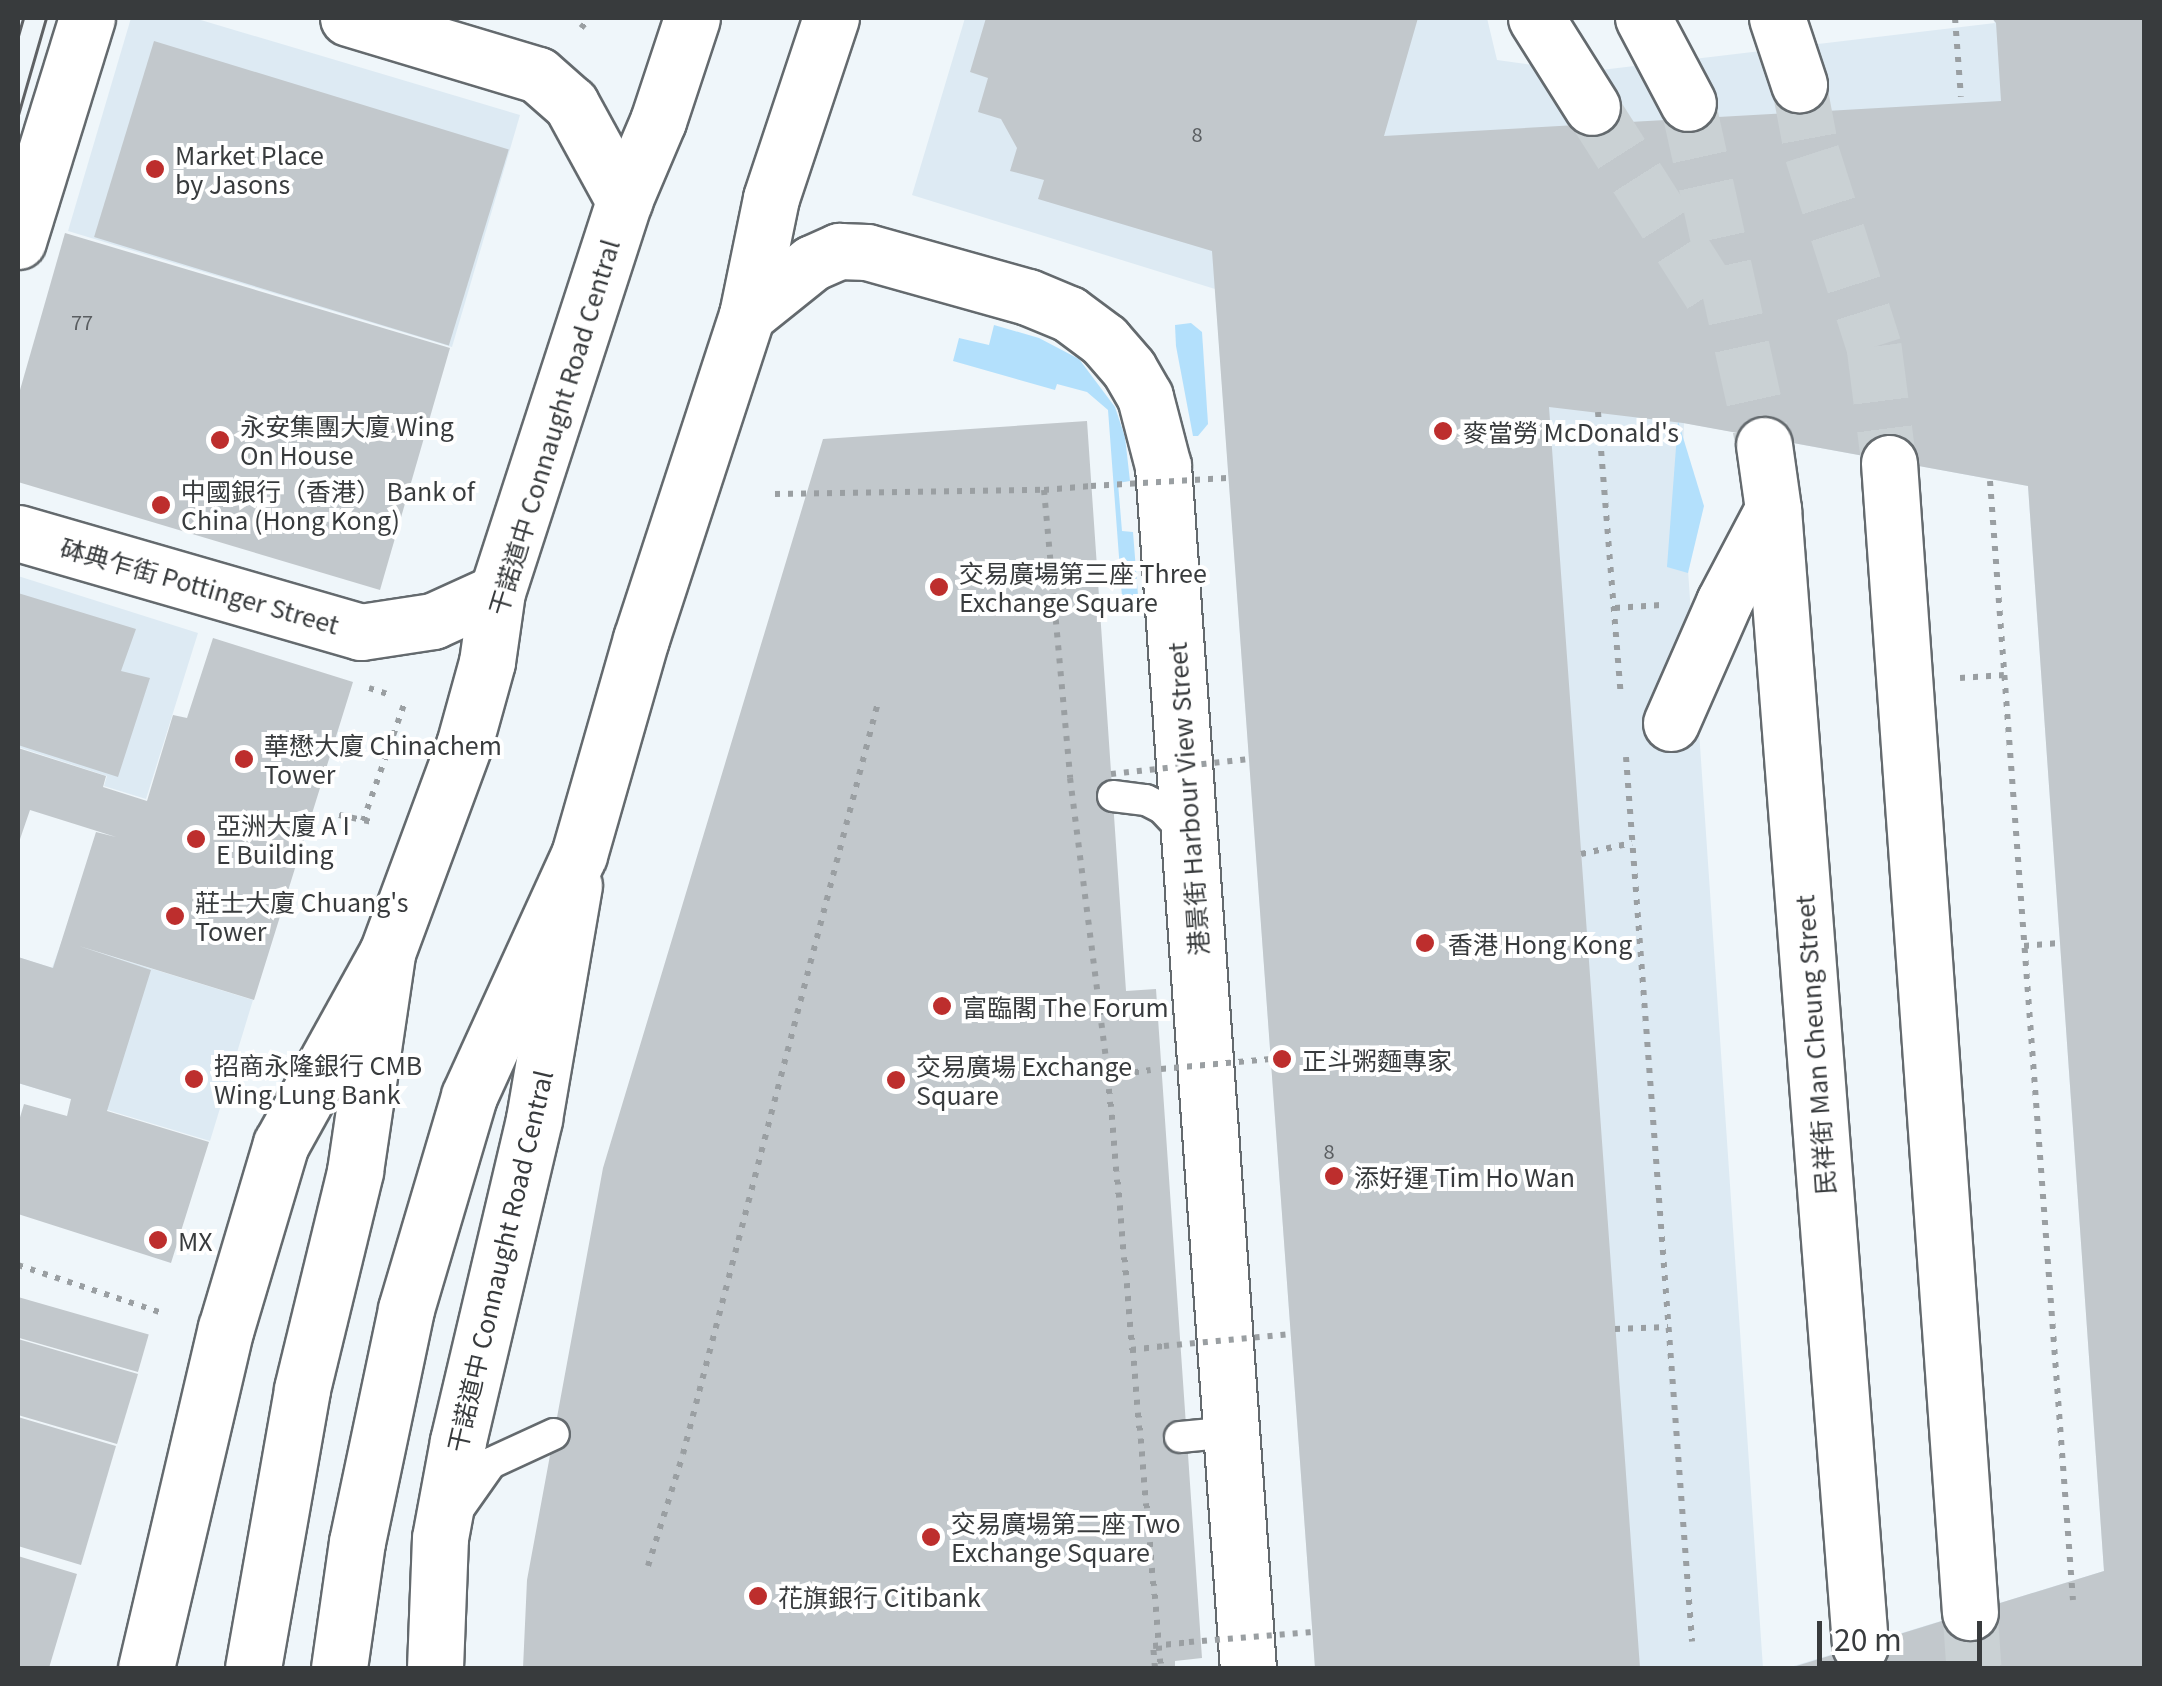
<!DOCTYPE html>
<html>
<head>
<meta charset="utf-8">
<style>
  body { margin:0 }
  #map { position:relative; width:2162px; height:1686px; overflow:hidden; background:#eff6fa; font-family:Georgia,"Noto Sans TC",serif }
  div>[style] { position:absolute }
  .built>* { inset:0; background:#ddeaf3 }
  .green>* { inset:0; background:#b3e0fc }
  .building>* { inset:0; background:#c2c8cc; transform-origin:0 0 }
  .secondary-tunnel>* { height:55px; margin-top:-27.5px; transform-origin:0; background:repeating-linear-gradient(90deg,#cad1d4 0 55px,transparent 0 83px) }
  .path>* { height:6px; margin-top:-3px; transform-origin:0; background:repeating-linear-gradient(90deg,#9a9fa2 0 5px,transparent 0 13px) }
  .roads { filter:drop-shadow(2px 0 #646a6e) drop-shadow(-2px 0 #646a6e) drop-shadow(0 2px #646a6e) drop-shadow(0 -2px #646a6e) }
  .lane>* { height:30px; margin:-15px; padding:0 15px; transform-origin:15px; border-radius:15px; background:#fff }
  .secondary>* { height:55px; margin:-27.5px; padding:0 27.5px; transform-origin:27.5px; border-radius:27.5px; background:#fff }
  .primary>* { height:55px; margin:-27.5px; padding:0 27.5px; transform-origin:27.5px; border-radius:27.5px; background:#fff }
  .highway>* { height:55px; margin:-27.5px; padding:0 27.5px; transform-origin:27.5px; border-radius:27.5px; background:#fff }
  .tram>* { height:2.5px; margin:-1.25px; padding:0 1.25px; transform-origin:1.25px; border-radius:1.25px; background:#5e6164 }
  .path-bridge>* { height:6px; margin-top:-3px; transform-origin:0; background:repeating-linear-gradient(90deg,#9a9fa2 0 5px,transparent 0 13px) }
  .dots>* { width:28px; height:28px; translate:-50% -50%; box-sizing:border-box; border:5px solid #fff; border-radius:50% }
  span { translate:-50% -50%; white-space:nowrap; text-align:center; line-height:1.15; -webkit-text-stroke:8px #fff; paint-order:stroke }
  .number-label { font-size:20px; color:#5a5e61 }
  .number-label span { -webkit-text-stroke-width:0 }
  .poi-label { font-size:25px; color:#383b3d }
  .left { translate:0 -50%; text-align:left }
  .street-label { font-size:25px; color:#383b3d }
  .frame { position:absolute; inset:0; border:20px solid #383b3d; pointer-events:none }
  .scale { position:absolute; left:1817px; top:1621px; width:165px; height:45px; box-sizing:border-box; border:5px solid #383b3d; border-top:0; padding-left:12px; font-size:30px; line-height:35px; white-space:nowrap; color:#383b3d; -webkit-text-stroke:8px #fff; paint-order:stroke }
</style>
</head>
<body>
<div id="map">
  <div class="built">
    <i style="clip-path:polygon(131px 18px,194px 18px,520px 115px,452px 347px,68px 231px)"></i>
    <i style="clip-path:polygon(965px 18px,1487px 18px,1497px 60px,1584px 72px,1995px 23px,1992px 18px,2144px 18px,2144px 1668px,1787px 1668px,2104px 1571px,2028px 486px,1684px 423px,1682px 482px,1763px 1668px,1315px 1668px,1215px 289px,912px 195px)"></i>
    <i style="clip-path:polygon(18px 576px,198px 633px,146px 799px,104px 786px,107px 776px,18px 747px)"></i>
    <i style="clip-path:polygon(62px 941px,253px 1000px,210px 1141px,18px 1083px,18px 957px,52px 968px)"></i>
  </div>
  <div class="green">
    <i style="clip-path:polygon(1191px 323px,1202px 332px,1208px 424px,1198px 436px,1193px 436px,1176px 346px,1175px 325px)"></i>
    <i style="clip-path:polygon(994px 325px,1039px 338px,1079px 359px,1115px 407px,1125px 437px,1130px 481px,1118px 483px,1122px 531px,1133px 532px,1139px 608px,1122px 597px,1108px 410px,1087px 392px,1057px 384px,1055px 390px,953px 361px,959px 338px,989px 345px)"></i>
    <i style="clip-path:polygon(1678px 421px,1704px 506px,1688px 573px,1667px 567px)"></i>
  </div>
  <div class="building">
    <i style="clip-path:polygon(986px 18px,1418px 18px,1384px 136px,2001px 101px,1996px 23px,1992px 18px,2144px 18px,2144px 1668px,1790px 1668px,2104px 1571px,2028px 486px,1683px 423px,1549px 407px,1640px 1668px,1315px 1668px,1212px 251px,1038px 199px,1044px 180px,1010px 171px,1017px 148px,1001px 119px,978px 112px,988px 78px,970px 72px)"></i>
    <i style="left:154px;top:41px;width:371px;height:205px;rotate:17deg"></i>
    <i style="clip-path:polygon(65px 233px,450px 348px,380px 590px,18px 482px,18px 397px)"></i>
    <i style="clip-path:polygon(1087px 421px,1126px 991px,1156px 989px,1202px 1658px,1175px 1661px,1175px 1668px,523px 1668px,527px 1580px,603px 1168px,823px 439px)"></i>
    <i style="clip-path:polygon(18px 593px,136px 629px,121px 671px,150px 678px,118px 777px,18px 745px)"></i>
    <i style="clip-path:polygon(213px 638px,353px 682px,254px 1000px,79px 946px,151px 970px,107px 1111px,209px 1142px,171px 1263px,18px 1214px,18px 1124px,24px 1104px,67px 1116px,71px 1099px,18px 1083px,18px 957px,53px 968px,96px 832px,116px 837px,30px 810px,18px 845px,18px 748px,106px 776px,103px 787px,147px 801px,173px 715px,187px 718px)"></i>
    <i style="left:18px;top:1297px;width:136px;height:39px;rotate:16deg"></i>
    <i style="clip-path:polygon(18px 1339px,138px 1374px,117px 1444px,18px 1415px)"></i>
    <i style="clip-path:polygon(18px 1417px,116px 1446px,81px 1565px,18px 1546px)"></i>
    <i style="clip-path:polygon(18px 1556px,77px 1574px,49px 1668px,18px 1668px)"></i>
  </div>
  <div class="secondary-tunnel">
    <i style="left:1799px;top:84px;width:70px;rotate:79.3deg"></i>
    <i style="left:1812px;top:153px;width:203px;rotate:72.2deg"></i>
    <i style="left:1874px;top:346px;width:118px;rotate:82.7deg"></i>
    <i style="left:1688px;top:103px;width:350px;rotate:77.5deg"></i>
    <i style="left:1592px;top:107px;width:248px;rotate:57.5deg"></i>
    <i style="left:1970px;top:1612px;width:56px;rotate:85.9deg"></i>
  </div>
  <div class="path">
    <i style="left:1955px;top:18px;width:79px;rotate:85.7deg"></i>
    <i style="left:581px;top:28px;width:13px;rotate:-48deg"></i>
    <i style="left:1598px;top:412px;width:284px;rotate:85.4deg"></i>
    <i style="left:1990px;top:481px;width:1122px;rotate:85.76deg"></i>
    <i style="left:1044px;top:490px;width:47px;rotate:-4.9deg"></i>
    <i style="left:1615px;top:608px;width:46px;rotate:-3.7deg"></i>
    <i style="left:1960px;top:678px;width:44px;rotate:-3.9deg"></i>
    <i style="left:369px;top:688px;width:19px;rotate:18deg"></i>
    <i style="left:1626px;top:757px;width:887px;rotate:85.73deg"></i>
    <i style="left:339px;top:815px;width:38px;rotate:12deg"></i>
    <i style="left:363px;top:821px;width:129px;rotate:-70.6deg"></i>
    <i style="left:1581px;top:854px;width:52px;rotate:-12.2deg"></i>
    <i style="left:2024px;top:946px;width:35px;rotate:-5deg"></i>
    <i style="left:1108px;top:1076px;width:43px;rotate:-7.9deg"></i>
    <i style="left:18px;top:1265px;width:152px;rotate:18.4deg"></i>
    <i style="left:1615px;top:1329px;width:53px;rotate:-2.2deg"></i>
    <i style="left:1131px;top:1350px;width:33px;rotate:-7deg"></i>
    <i style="left:648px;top:1566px;width:117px;rotate:-72.6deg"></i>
    <i style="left:683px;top:1454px;width:777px;rotate:-75.46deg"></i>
    <i style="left:1155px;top:1668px;width:22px;rotate:-95deg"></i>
    <i style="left:1153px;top:1646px;width:36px;rotate:-6deg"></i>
  </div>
  <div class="roads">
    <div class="lane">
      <i style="left:1113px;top:796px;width:33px;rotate:7deg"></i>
      <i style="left:1146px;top:800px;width:18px;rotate:27deg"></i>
      <i style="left:1162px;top:808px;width:34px;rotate:47deg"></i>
      <i style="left:1180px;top:1437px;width:51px;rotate:-5.6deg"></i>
      <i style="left:455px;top:1514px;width:62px;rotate:-54.8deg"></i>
      <i style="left:491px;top:1463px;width:69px;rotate:-24.7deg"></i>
    </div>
    <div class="secondary">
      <i style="left:348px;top:18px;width:198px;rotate:16.7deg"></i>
      <i style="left:538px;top:75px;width:44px;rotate:41.3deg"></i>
      <i style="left:571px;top:104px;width:111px;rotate:61.3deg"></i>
      <i style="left:1536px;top:18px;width:105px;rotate:57.8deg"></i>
      <i style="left:1643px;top:18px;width:96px;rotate:62.1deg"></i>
      <i style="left:1777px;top:18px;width:70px;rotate:71.6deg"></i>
      <i style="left:18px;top:241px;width:233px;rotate:-72.8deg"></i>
      <i style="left:747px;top:315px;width:83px;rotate:-38.7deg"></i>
      <i style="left:812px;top:263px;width:30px;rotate:-24deg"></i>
      <i style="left:839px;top:251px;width:28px;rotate:2deg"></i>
      <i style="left:867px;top:252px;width:167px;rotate:15.6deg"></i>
      <i style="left:1028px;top:297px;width:44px;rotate:22.5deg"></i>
      <i style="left:1069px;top:314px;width:44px;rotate:36.6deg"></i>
      <i style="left:1104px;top:340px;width:38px;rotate:49deg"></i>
      <i style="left:1129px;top:369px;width:32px;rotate:60deg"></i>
      <i style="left:1145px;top:397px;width:71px;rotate:75.4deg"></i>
      <i style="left:1163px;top:466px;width:1205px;rotate:85.96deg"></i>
      <i style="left:1764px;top:445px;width:65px;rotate:82deg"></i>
      <i style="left:1773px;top:509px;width:1140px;rotate:85.62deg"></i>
      <i style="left:1889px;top:463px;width:1152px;rotate:85.97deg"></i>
      <i style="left:18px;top:533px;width:357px;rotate:16.1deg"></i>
      <i style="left:361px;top:632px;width:73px;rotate:-8.7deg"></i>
      <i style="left:433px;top:621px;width:70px;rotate:-24.4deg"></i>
      <i style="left:1671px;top:723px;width:132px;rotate:-66.3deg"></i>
      <i style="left:1724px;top:602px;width:105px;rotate:-62.2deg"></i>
      <i style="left:146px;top:1668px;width:349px;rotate:-76.8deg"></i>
      <i style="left:226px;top:1328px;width:192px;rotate:-73.4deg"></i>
      <i style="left:281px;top:1144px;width:215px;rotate:-61deg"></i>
      <i style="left:435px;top:1668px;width:130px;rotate:-87.8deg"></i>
      <i style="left:440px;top:1538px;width:99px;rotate:-79.5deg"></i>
      <i style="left:458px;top:1441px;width:331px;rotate:-76.7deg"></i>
      <i style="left:534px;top:1119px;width:237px;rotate:-80.3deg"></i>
    </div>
    <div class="primary">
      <i style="left:339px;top:1668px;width:127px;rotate:-81.9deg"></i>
      <i style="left:357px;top:1542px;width:238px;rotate:-78.1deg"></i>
      <i style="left:406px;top:1309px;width:222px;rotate:-73.5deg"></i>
      <i style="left:469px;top:1096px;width:265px;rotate:-65.5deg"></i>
      <i style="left:579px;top:855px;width:225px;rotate:-74deg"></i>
      <i style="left:641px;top:639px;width:341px;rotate:-71.9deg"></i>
      <i style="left:747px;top:315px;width:119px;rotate:-78.4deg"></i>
      <i style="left:771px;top:198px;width:190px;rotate:-71.6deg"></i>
    </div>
    <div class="highway">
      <i style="left:253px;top:1668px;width:283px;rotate:-80deg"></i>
      <i style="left:302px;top:1389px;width:224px;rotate:-76.3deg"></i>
      <i style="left:355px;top:1171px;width:220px;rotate:-81.6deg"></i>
      <i style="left:387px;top:953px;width:222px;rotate:-69.7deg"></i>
      <i style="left:464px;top:745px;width:86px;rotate:-74.5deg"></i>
      <i style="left:487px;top:662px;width:71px;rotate:-81.9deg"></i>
      <i style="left:497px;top:592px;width:411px;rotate:-72deg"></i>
      <i style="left:624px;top:201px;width:87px;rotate:-67deg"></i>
      <i style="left:658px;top:121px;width:108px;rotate:-71.7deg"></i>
    </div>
  </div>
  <div class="tram">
    <i style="left:18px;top:36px;width:19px;rotate:-74deg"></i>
    <i style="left:18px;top:115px;width:101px;rotate:-73.9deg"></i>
  </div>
  <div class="path-bridge">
    <i style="left:1091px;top:486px;width:136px;rotate:-3.4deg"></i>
    <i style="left:775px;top:494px;width:269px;rotate:-0.9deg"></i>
    <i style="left:1044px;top:490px;width:289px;rotate:84.8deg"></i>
    <i style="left:1070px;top:778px;width:300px;rotate:82.7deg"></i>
    <i style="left:1108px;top:1076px;width:594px;rotate:84.88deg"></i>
    <i style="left:1111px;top:774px;width:139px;rotate:-6.2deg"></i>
    <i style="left:1161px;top:1069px;width:110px;rotate:-5.2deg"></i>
    <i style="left:1164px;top:1346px;width:128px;rotate:-5.4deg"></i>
    <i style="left:1189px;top:1642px;width:124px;rotate:-4.6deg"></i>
  </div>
  <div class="dots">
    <i style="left:155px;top:169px;background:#bd2e2d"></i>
    <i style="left:1443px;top:431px;background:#bd2e2d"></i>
    <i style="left:220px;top:440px;background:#bd2e2d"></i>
    <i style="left:161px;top:505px;background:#bd2e2d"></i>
    <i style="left:939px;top:587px;background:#bd2e2d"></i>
    <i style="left:244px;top:759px;background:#bd2e2d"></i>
    <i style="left:196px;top:839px;background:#bd2e2d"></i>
    <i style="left:175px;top:916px;background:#bd2e2d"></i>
    <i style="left:1425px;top:943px;background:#bd2e2d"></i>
    <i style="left:942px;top:1006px;background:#bd2e2d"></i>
    <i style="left:1282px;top:1059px;background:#bd2e2d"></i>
    <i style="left:194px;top:1079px;background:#bd2e2d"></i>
    <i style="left:896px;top:1080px;background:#bd2e2d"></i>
    <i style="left:1334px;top:1176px;background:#bd2e2d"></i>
    <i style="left:158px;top:1240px;background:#bd2e2d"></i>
    <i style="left:931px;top:1537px;background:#bd2e2d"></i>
    <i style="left:758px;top:1596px;background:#bd2e2d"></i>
  </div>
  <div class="number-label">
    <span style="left:1197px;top:133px">8</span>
    <span style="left:82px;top:321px">77</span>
    <span style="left:1329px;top:1150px">8</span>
  </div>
  <div class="poi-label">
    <span class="left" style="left:175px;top:169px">Market Place<br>by Jasons</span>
    <span class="left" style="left:240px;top:440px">永安集團大廈 Wing<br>On House</span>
    <span class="left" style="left:1463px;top:431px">麥當勞 McDonald's</span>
    <span class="left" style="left:181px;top:505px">中國銀行（香港） Bank of<br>China (Hong Kong)</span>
    <span class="left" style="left:959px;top:587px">交易廣場第三座 Three<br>Exchange Square</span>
    <span class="left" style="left:264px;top:759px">華懋大廈 Chinachem<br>Tower</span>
    <span class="left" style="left:216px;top:839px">亞洲大廈 A I<br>E Building</span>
    <span class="left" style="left:195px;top:916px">莊士大廈 Chuang's<br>Tower</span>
    <span class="left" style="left:1448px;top:943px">香港 Hong Kong</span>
    <span class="left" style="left:962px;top:1006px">富臨閣 The Forum</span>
    <span class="left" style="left:1302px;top:1059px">正斗粥麵專家</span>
    <span class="left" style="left:214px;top:1079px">招商永隆銀行 CMB<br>Wing Lung Bank</span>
    <span class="left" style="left:916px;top:1080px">交易廣場 Exchange<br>Square</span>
    <span class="left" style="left:1354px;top:1176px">添好運 Tim Ho Wan</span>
    <span class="left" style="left:178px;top:1240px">MX</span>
    <span class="left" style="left:951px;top:1537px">交易廣場第二座 Two<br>Exchange Square</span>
    <span class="left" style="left:778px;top:1596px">花旗銀行 Citibank</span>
  </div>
  <div class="street-label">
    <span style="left:553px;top:427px;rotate:-73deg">干諾道中 Connaught Road Central</span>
    <span style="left:200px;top:585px;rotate:16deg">砵典乍街 Pottinger Street</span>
    <span style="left:1187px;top:799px;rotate:-94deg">港景街 Harbour View Street</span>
    <span style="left:1814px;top:1045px;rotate:-94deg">民祥街 Man Cheung Street</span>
    <span style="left:499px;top:1261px;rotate:-77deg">干諾道中 Connaught Road Central</span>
  </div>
  <div class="frame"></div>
  <div class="scale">20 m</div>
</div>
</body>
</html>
